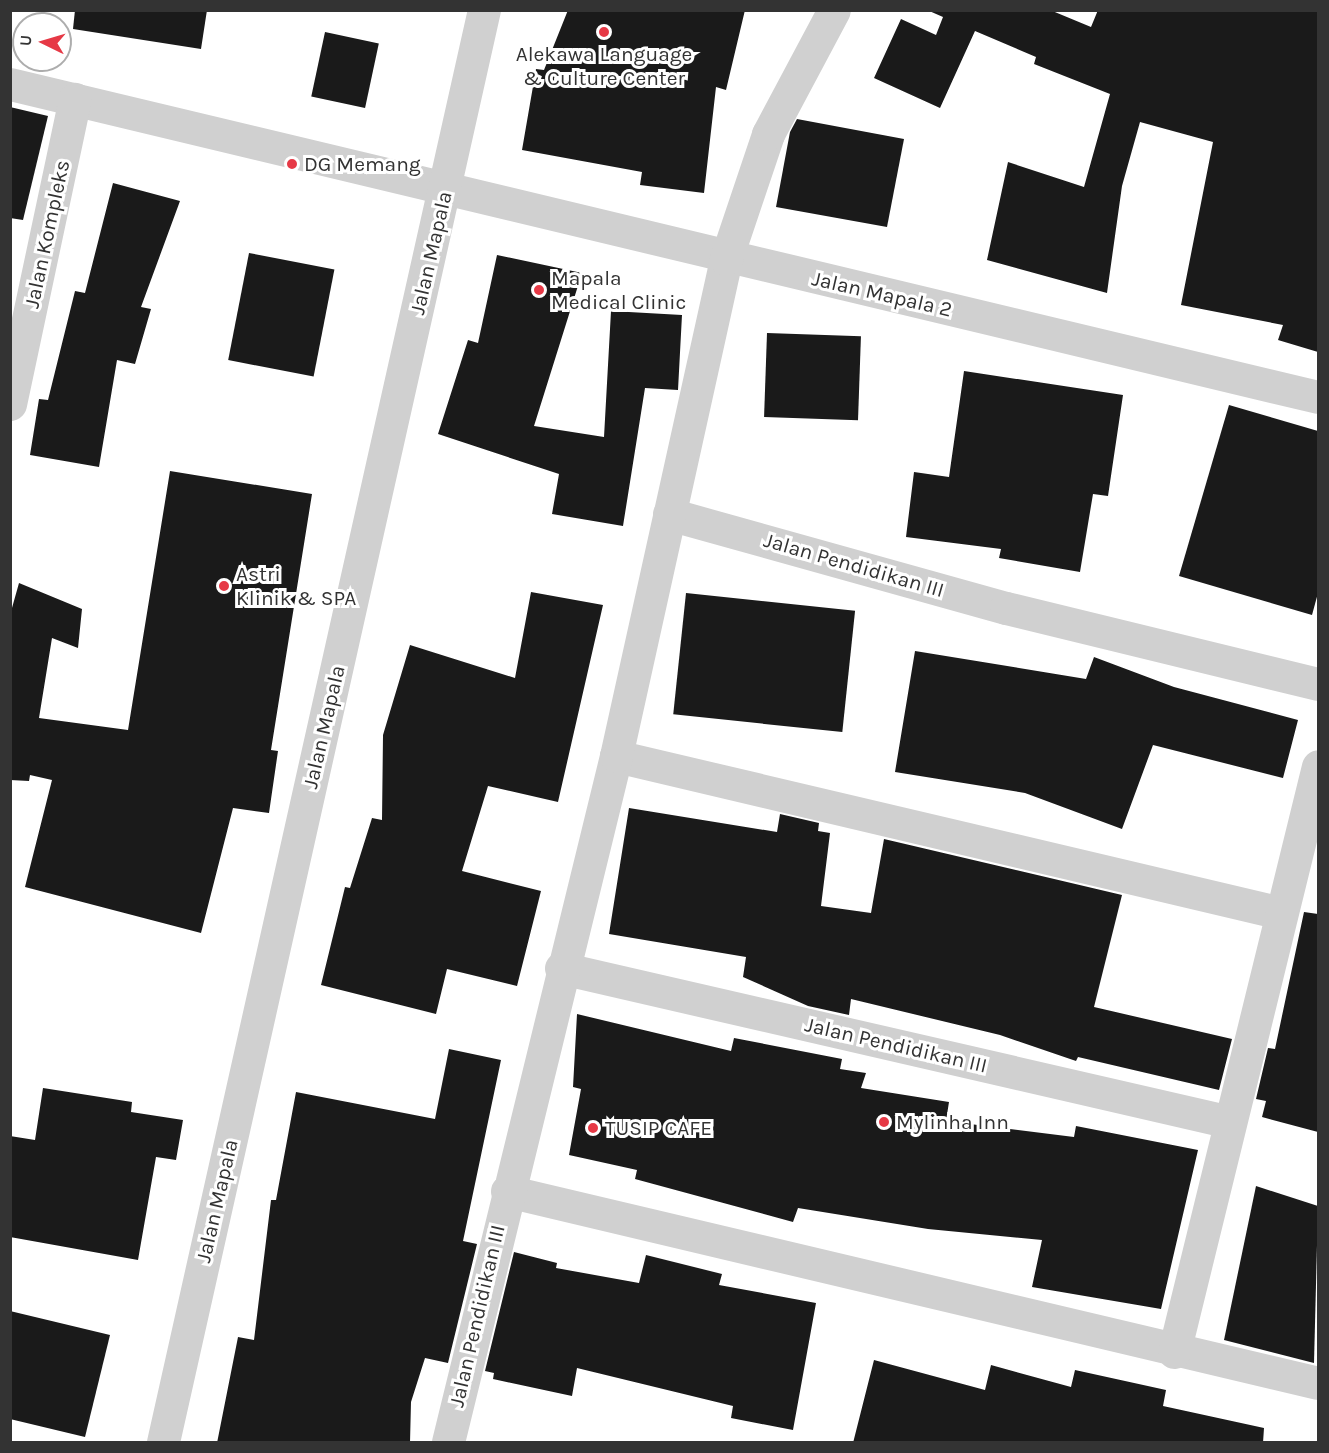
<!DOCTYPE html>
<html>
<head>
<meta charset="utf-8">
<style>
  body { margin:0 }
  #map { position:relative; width:1329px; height:1453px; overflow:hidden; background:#fff; font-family:Karla,sans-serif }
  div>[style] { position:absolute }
  .building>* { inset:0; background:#1a1a1a; transform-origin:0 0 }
  .minor>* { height:33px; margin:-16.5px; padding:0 16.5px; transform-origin:16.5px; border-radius:16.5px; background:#d0d0d0 }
  .dots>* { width:16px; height:16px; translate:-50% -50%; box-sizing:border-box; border:3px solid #fff; border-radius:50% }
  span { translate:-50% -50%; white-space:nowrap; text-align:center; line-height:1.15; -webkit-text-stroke:6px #fff; paint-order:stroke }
  .poi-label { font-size:21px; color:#333 }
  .left { translate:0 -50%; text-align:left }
  .street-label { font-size:21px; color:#333 }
  .frame { position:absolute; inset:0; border:12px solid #333; pointer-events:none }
  .north { position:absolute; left:12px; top:12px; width:60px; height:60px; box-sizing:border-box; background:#fff; border:2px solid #adadad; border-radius:50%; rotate:275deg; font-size:16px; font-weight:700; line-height:24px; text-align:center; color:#333 }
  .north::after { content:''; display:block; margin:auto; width:21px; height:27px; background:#e63946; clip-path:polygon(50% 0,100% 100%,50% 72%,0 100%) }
</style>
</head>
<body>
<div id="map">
  <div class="building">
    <i style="clip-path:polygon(75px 10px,207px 10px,201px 49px,73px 29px)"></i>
    <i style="clip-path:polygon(568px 10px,745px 10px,726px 90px,716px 87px,704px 193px,640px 185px,642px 172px,522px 150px,536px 69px,544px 70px)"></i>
    <i style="clip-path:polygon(927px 10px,1050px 10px,1091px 27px,1098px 10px,1318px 10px,1318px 352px,1278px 340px,1283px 325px,1181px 305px,1213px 142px,1140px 122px,1122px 186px,1107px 293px,987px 260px,1008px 162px,1084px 187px,1110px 94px,1034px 64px,1036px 57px,975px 31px,940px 108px,874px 78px,901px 19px,936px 35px,943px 17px)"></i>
    <i style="left:325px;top:32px;width:55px;height:66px;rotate:12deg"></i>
    <i style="clip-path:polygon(10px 107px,48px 116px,23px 220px,10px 218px)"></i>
    <i style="clip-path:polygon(797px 119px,904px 139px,887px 227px,776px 207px,790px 132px)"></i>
    <i style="clip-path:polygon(113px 183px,180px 201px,141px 307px,151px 309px,135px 364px,117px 360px,99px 467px,30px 455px,39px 399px,48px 400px,75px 291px,85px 293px)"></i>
    <i style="left:249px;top:253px;width:87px;height:109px;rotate:11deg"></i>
    <i style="clip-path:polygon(497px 255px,582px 273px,534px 426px,604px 437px,611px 311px,682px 315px,678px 390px,645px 388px,623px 526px,552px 514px,559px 474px,438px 434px,468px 340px,478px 343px)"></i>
    <i style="left:767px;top:333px;width:94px;height:84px;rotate:2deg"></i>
    <i style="clip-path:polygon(964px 371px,1123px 395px,1108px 496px,1093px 494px,1080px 572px,999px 558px,1001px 549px,906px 537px,914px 472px,949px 477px)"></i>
    <i style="clip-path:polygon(1229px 405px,1318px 431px,1318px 593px,1312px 615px,1179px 576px)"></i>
    <i style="clip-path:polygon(170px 471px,312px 494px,271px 750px,278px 751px,269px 813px,233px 808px,201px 933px,25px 887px,52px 780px,30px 775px,29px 781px,10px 780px,10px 615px,19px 583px,82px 609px,78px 648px,52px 638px,39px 718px,128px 730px)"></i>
    <i style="clip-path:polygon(531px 592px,603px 605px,558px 802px,488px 786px,462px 871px,541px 891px,517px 986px,447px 969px,436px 1014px,321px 985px,345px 887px,350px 888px,372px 818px,382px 820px,383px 735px,410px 645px,515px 678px)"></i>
    <i style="left:686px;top:593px;width:170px;height:122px;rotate:6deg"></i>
    <i style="clip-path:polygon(915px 651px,1086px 679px,1094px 657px,1174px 687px,1298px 720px,1283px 778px,1153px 745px,1122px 829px,1025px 793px,895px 772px)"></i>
    <i style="clip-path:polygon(629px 808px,777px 832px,780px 814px,819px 823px,818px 831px,830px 833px,821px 906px,871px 913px,884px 839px,1122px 895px,1094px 1007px,1232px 1039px,1219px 1090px,1078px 1057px,1076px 1061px,1000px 1035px,851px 999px,849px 1015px,808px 1006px,743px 977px,746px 957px,609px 934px)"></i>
    <i style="clip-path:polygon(1304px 912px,1318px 914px,1318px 1132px,1262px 1117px,1266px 1101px,1256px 1099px,1268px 1048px,1275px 1049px)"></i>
    <i style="clip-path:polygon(577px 1014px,731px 1051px,734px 1038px,842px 1059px,840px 1069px,866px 1073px,861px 1088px,949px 1102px,946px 1121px,1074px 1137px,1076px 1126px,1198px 1150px,1161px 1309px,1032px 1287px,1042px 1240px,928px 1229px,798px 1208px,793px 1222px,635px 1179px,637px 1170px,569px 1155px,581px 1089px,573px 1087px)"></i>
    <i style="clip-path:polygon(449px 1049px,501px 1060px,463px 1241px,477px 1244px,448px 1363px,425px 1358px,411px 1402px,410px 1443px,217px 1443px,238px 1337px,254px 1340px,271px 1200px,276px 1200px,296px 1092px,435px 1119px)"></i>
    <i style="clip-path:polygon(43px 1088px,132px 1102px,131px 1112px,183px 1120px,176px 1160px,156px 1157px,138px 1260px,10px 1237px,10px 1136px,35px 1140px)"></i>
    <i style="clip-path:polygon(1256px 1186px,1318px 1206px,1314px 1363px,1224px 1340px)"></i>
    <i style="clip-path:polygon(514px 1252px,557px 1263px,556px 1268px,639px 1283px,646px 1255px,722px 1274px,719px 1285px,816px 1303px,793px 1430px,731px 1418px,733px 1406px,577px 1368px,572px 1396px,493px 1379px,494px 1373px,485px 1371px)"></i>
    <i style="clip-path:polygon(10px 1311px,110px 1335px,85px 1437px,10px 1419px)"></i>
    <i style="clip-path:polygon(874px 1360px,985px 1390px,991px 1365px,1071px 1387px,1075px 1370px,1166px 1390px,1163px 1406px,1264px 1428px,1263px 1443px,853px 1443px)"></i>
  </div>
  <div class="minor">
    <i style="left:10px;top:84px;width:1345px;rotate:13.46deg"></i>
    <i style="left:10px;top:404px;width:312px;rotate:-78deg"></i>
    <i style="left:669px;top:514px;width:350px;rotate:15.6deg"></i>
    <i style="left:1006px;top:608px;width:321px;rotate:13.7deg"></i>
    <i style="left:616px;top:756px;width:683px;rotate:13.28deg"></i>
    <i style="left:561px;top:968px;width:686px;rotate:12.96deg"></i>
    <i style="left:507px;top:1191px;width:833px;rotate:13.32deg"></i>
    <i style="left:1174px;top:1352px;width:603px;rotate:-76.19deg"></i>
    <i style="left:163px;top:1442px;width:1468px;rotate:-77.37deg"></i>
    <i style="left:448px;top:1442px;width:706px;rotate:-76.24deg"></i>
    <i style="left:616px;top:756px;width:509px;rotate:-77.52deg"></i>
    <i style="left:726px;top:259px;width:132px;rotate:-71.4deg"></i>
    <i style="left:768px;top:134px;width:140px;rotate:-62deg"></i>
  </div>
  <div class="dots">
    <i style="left:604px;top:32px;background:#e63946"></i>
    <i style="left:292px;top:164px;background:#e63946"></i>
    <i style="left:539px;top:290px;background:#e63946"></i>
    <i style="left:224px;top:586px;background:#e63946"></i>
    <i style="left:884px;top:1122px;background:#e63946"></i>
    <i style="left:593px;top:1128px;background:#e63946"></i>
  </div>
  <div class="poi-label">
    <span style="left:604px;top:66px">Alekawa Language<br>&amp; Culture Center</span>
    <span class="left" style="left:304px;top:164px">DG Memang</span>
    <span class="left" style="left:551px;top:290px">Mapala<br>Medical Clinic</span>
    <span class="left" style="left:236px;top:586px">Astri<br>Klinik &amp; SPA</span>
    <span class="left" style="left:896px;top:1122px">Mylinha Inn</span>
    <span class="left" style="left:605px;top:1128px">TUSIP CAFE</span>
  </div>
  <div class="street-label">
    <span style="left:47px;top:234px;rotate:-78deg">Jalan Kompleks</span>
    <span style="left:431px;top:253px;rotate:-77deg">Jalan Mapala</span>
    <span style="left:882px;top:294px;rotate:13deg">Jalan Mapala 2</span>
    <span style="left:854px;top:565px;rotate:16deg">Jalan Pendidikan III</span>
    <span style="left:324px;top:727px;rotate:-77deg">Jalan Mapala</span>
    <span style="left:896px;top:1045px;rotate:13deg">Jalan Pendidikan III</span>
    <span style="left:217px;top:1201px;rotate:-77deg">Jalan Mapala</span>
    <span style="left:477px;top:1316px;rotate:-77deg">Jalan Pendidikan III</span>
  </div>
  <div class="frame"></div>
  <div class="north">U</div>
</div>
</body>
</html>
